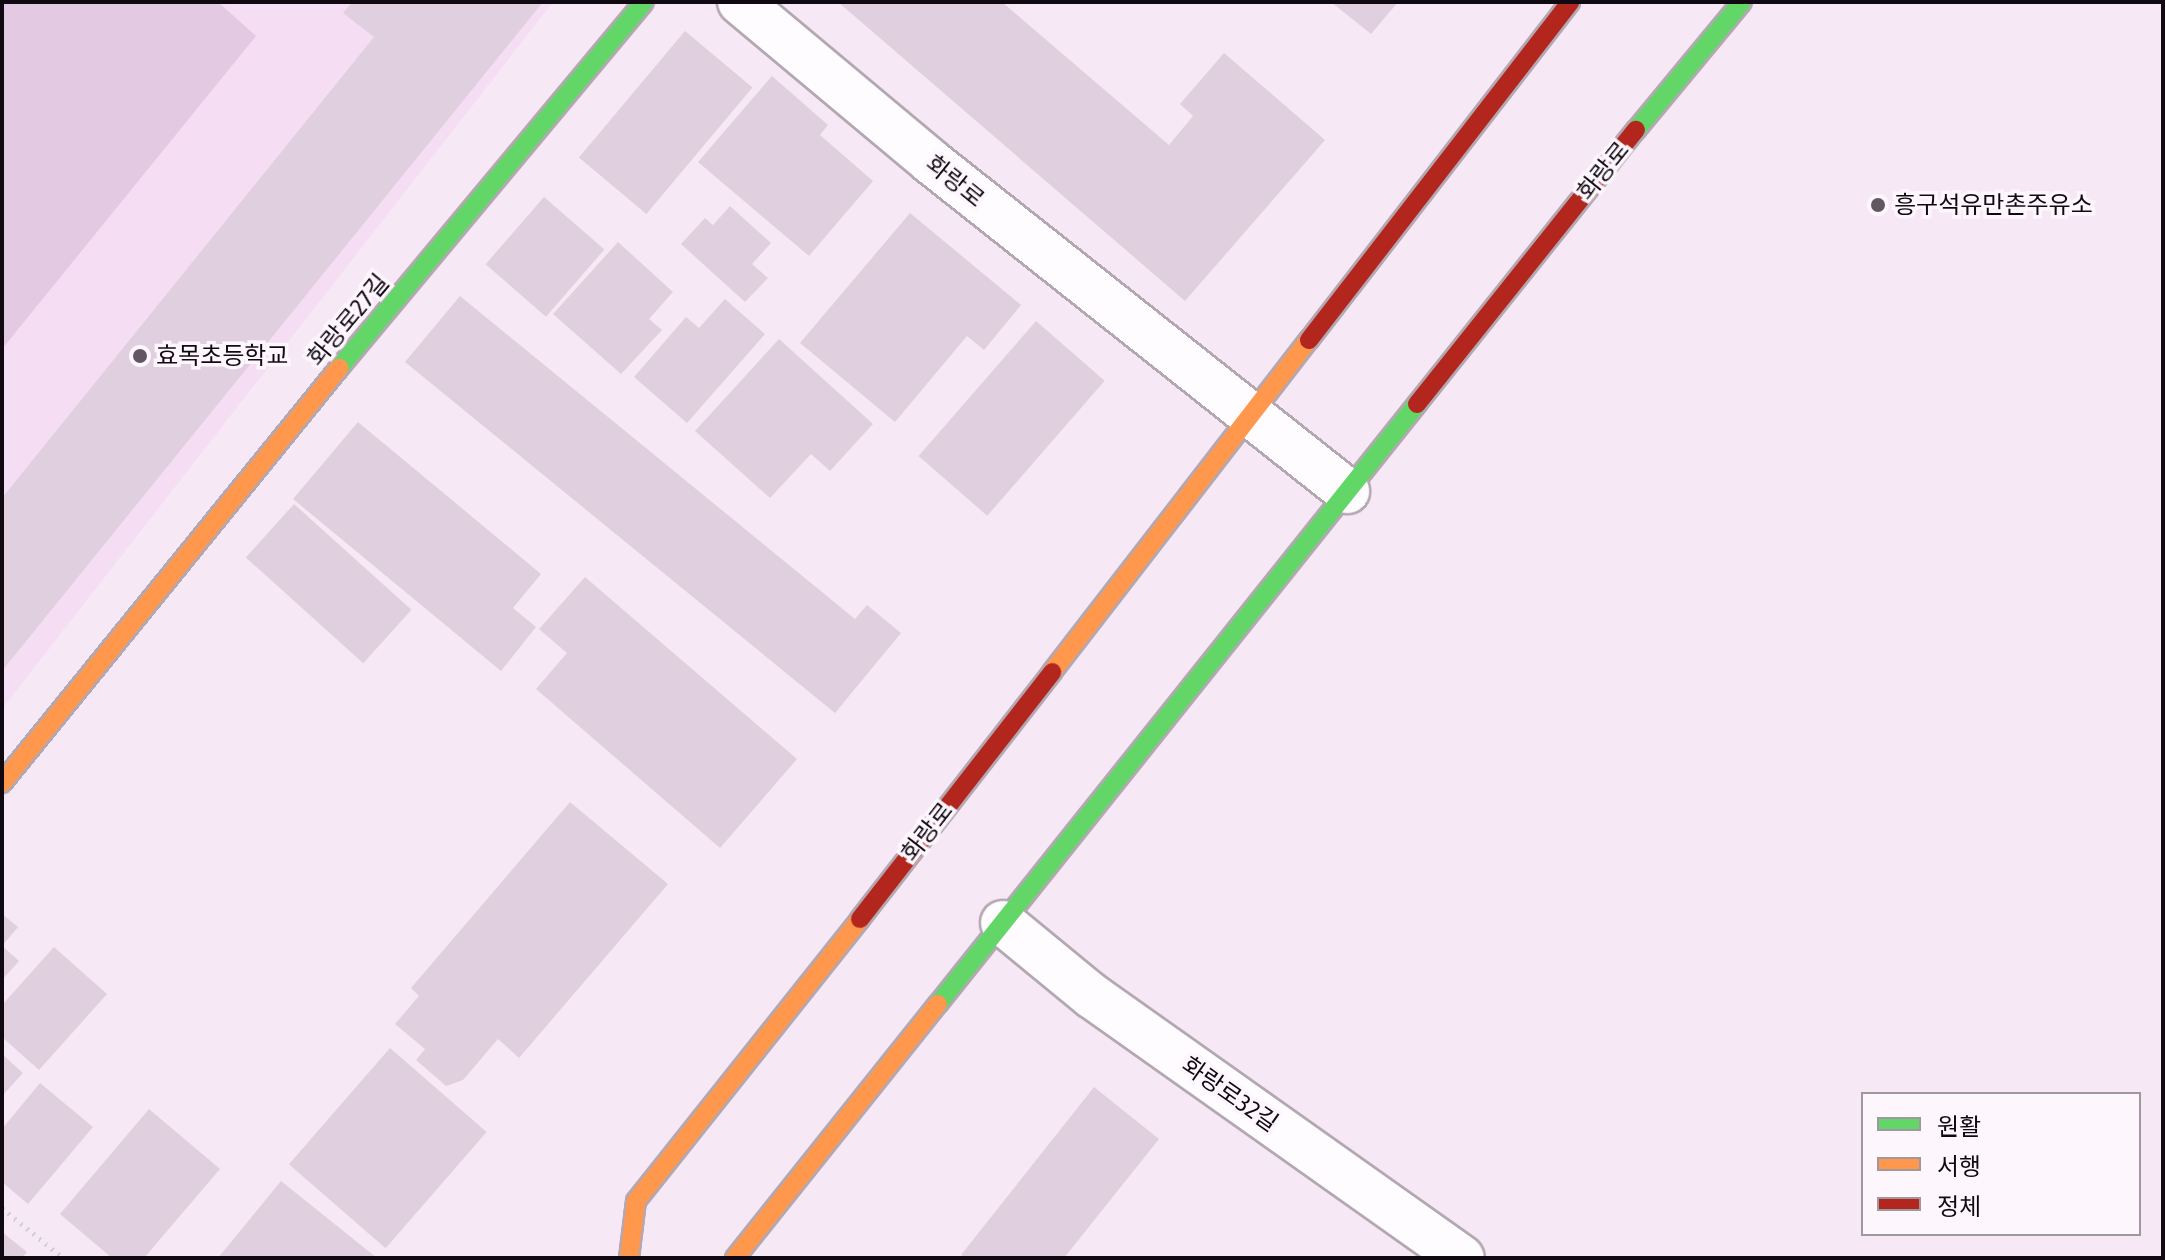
<!DOCTYPE html>
<html>
<head>
<meta charset="utf-8">
<style>
  body { margin:0 }
  #map { position:relative; width:2165px; height:1260px; overflow:hidden; background:#f7e8f6; font-family:"Asap Condensed","Noto Sans KR",sans-serif }
  div>[style] { position:absolute }
  .built>* { inset:0; background:#f5ddf4 }
  .green>* { inset:0; background:#e3cae2 }
  .building>* { inset:0; background:#e0d0df; transform-origin:0 0 }
  .path>* { height:5px; margin-top:-2.5px; transform-origin:0; background:repeating-linear-gradient(90deg,#d4cfd3 0 2px,transparent 0 8px) }
  .roads { filter:drop-shadow(2px 0 #b3a8b2) drop-shadow(-2px 0 #b3a8b2) drop-shadow(0 2px #b3a8b2) drop-shadow(0 -2px #b3a8b2) }
  .street>* { height:44px; margin:-22px; padding:0 22px; transform-origin:22px; border-radius:22px; background:#fefcfe }
  .fast>* { height:18px; margin:-9px; padding:0 9px; transform-origin:9px; border-radius:9px; background:#63d668 }
  .slow>* { height:18px; margin:-9px; padding:0 9px; transform-origin:9px; border-radius:9px; background:#ff974d }
  .jam>* { height:18px; margin:-9px; padding:0 9px; transform-origin:9px; border-radius:9px; background:#b3261e }
  .dots>* { width:22px; height:22px; translate:-50% -50%; box-sizing:border-box; border:4px solid #fdf7fd; border-radius:50% }
  span { translate:-50% -50%; white-space:nowrap; text-align:center; line-height:1.15; -webkit-text-stroke:7px #fdf7fd; paint-order:stroke }
  .street-label { font-size:24px; color:#110911 }
  .poi-label { font-size:24px; color:#110911 }
  .left { translate:0 -50%; text-align:left }
  .frame { position:absolute; inset:0; border:4px solid #110911; pointer-events:none }
  .legend { position:absolute; left:1861px; top:1092px; width:280px; height:144px; box-sizing:border-box; background:#fdf7fd; border:2px solid #9f989f; margin:0; padding:10px 14px; list-style:none; font-size:24px; color:#110911 }
  .legend li { display:flex; align-items:center; gap:16px; height:40px }
  .legend b { width:40px; border:2px solid #9f989f }
</style>
</head>
<body>
<div id="map">
  <div class="built">
    <i style="clip-path:polygon(2px 2px,553px 2px,2px 709px)"></i>
  </div>
  <div class="green">
    <i style="clip-path:polygon(2px 2px,218px 2px,256px 36px,2px 349px)"></i>
  </div>
  <div class="building">
    <i style="clip-path:polygon(352px 2px,543px 2px,2px 671px,2px 498px,374px 37px,343px 13px)"></i>
    <i style="clip-path:polygon(838px 2px,1002px 2px,1169px 145px,1193px 116px,1180px 104px,1224px 53px,1325px 140px,1185px 301px)"></i>
    <i style="clip-path:polygon(1331px 2px,1398px 2px,1371px 34px)"></i>
    <i style="left:685px;top:31px;width:88px;height:165px;rotate:40deg"></i>
    <i style="clip-path:polygon(772px 76px,828px 125px,820px 135px,873px 181px,809px 256px,698px 162px)"></i>
    <i style="left:544px;top:197px;width:80px;height:89px;rotate:41deg"></i>
    <i style="clip-path:polygon(730px 206px,771px 243px,752px 264px,768px 278px,745px 302px,681px 244px,705px 218px,713px 225px)"></i>
    <i style="clip-path:polygon(910px 213px,1021px 305px,984px 350px,967px 336px,895px 422px,800px 343px)"></i>
    <i style="clip-path:polygon(618px 242px,673px 292px,649px 319px,662px 330px,621px 374px,553px 314px)"></i>
    <i style="clip-path:polygon(460px 296px,855px 619px,867px 605px,901px 633px,835px 713px,405px 362px)"></i>
    <i style="clip-path:polygon(725px 299px,765px 334px,687px 423px,634px 377px,686px 317px,699px 328px)"></i>
    <i style="left:1036px;top:321px;width:91px;height:179px;rotate:41deg"></i>
    <i style="clip-path:polygon(779px 339px,873px 424px,830px 471px,811px 454px,770px 498px,695px 431px)"></i>
    <i style="clip-path:polygon(358px 422px,541px 574px,513px 608px,536px 627px,501px 671px,293px 499px)"></i>
    <i style="left:294px;top:504px;width:158px;height:72px;rotate:42deg"></i>
    <i style="clip-path:polygon(585px 577px,797px 759px,720px 848px,536px 689px,567px 653px,539px 629px)"></i>
    <i style="clip-path:polygon(570px 802px,668px 884px,519px 1058px,498px 1039px,463px 1080px,446px 1086px,416px 1060px,425px 1049px,395px 1024px,419px 996px,411px 988px)"></i>
    <i style="clip-path:polygon(2px 914px,18px 927px,2px 946px)"></i>
    <i style="clip-path:polygon(2px 946px,19px 961px,2px 980px)"></i>
    <i style="clip-path:polygon(54px 947px,107px 994px,39px 1070px,2px 1037px,2px 1005px)"></i>
    <i style="left:390px;top:1048px;width:128px;height:154px;rotate:41deg"></i>
    <i style="clip-path:polygon(2px 1054px,23px 1073px,2px 1096px)"></i>
    <i style="clip-path:polygon(40px 1083px,93px 1127px,28px 1204px,2px 1182px,2px 1129px)"></i>
    <i style="clip-path:polygon(1094px 1087px,1159px 1139px,1064px 1258px,965px 1258px,961px 1255px)"></i>
    <i style="clip-path:polygon(149px 1109px,220px 1169px,144px 1258px,112px 1258px,60px 1214px)"></i>
    <i style="clip-path:polygon(281px 1181px,377px 1258px,218px 1258px)"></i>
    <i style="clip-path:polygon(2px 1232px,27px 1252px,22px 1258px,2px 1258px)"></i>
  </div>
  <div class="path">
    <i style="left:2px;top:1208px;width:79px;rotate:39.3deg"></i>
  </div>
  <div class="roads">
    <div class="street">
      <i style="left:740px;top:2px;width:248px;rotate:39.9deg"></i>
      <i style="left:930px;top:161px;width:532px;rotate:38.36deg"></i>
      <i style="left:1003px;top:923px;width:115px;rotate:39.4deg"></i>
      <i style="left:1092px;top:996px;width:453px;rotate:35.3deg"></i>
    </div>
    <div class="fast">
      <i style="left:1636px;top:130px;width:166px;rotate:-50.4deg"></i>
      <i style="left:339px;top:368px;width:476px;rotate:-50.2deg"></i>
      <i style="left:938px;top:1004px;width:768px;rotate:-51.4deg"></i>
    </div>
    <div class="slow">
      <i style="left:1052px;top:672px;width:420px;rotate:-52.3deg"></i>
      <i style="left:2px;top:783px;width:535px;rotate:-50.92deg"></i>
      <i style="left:629px;top:1258px;width:57px;rotate:-83deg"></i>
      <i style="left:636px;top:1201px;width:360px;rotate:-51.5deg"></i>
      <i style="left:735px;top:1258px;width:325px;rotate:-51.4deg"></i>
    </div>
    <div class="jam">
      <i style="left:1309px;top:340px;width:427px;rotate:-52.3deg"></i>
      <i style="left:1417px;top:404px;width:351px;rotate:-51.4deg"></i>
      <i style="left:860px;top:919px;width:313px;rotate:-52.1deg"></i>
    </div>
  </div>
  <div class="dots">
    <i style="left:1878px;top:205px;background:#625761"></i>
    <i style="left:140px;top:356px;background:#625761"></i>
  </div>
  <div class="street-label">
    <span style="left:1603px;top:171px;rotate:-51deg">화랑로</span>
    <span style="left:955px;top:181px;rotate:39deg">화랑로</span>
    <span style="left:348px;top:320px;rotate:-50deg">화랑로27길</span>
    <span style="left:927px;top:832px;rotate:-52deg">화랑로</span>
    <span style="left:1230px;top:1094px;rotate:35deg">화랑로32길</span>
  </div>
  <div class="poi-label">
    <span class="left" style="left:1894px;top:205px">흥구석유만촌주유소</span>
    <span class="left" style="left:156px;top:356px">효목초등학교</span>
  </div>
  <div class="frame"></div>
  <ul class="legend">
  <li><b style="height:10px;background:#63d668"></b>원활</li>
  <li><b style="height:10px;background:#ff974d"></b>서행</li>
  <li><b style="height:10px;background:#b3261e"></b>정체</li>
  </ul>
</div>
</body>
</html>
